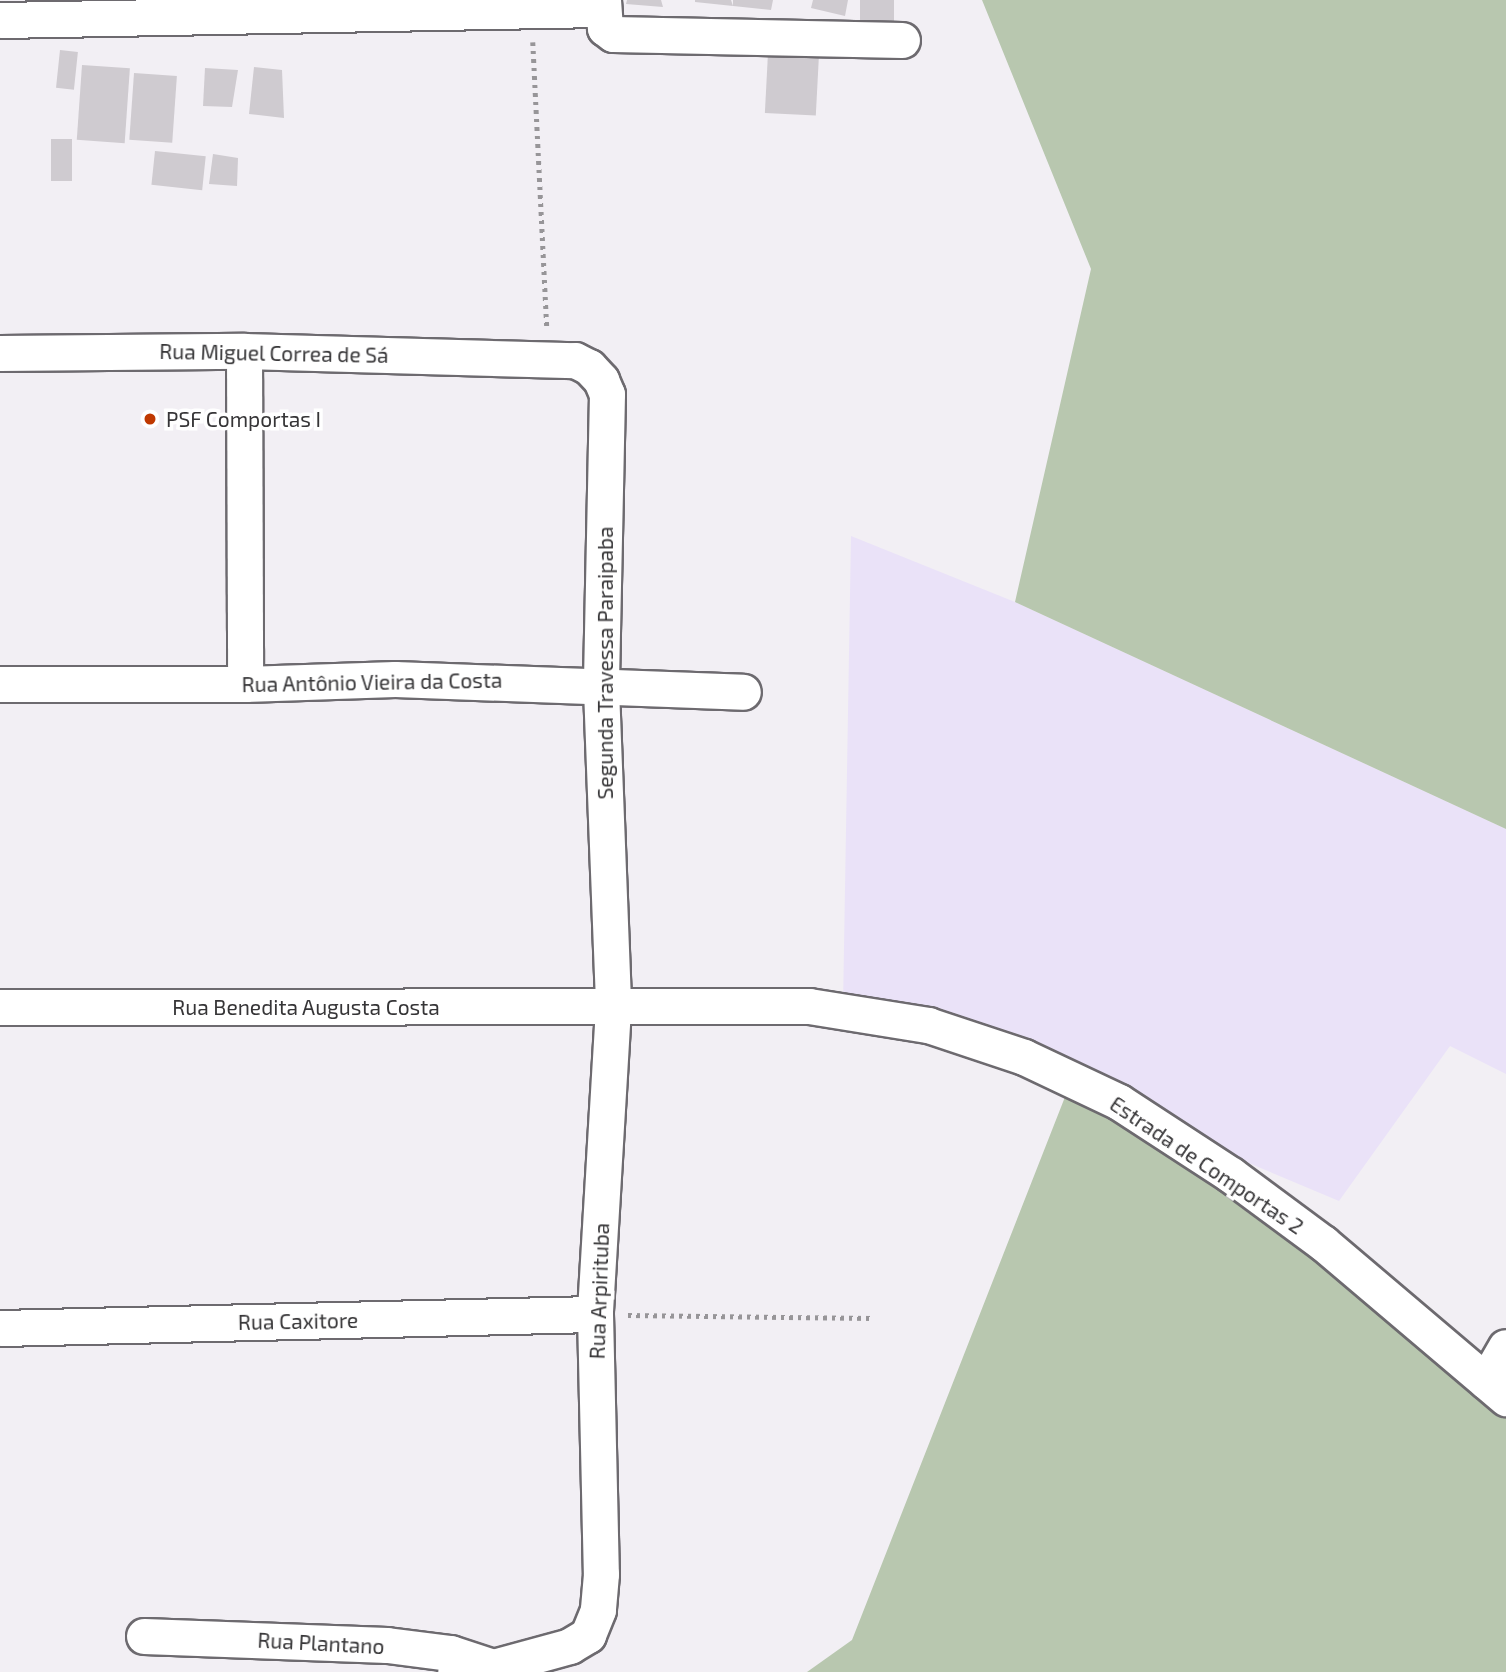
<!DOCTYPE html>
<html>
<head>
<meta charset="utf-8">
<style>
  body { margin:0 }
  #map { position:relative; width:1506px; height:1672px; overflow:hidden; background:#f2eff4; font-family:"Exo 2",sans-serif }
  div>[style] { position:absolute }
  .industrial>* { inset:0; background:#eae2f8 }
  .green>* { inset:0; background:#b8c7af }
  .building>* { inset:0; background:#cfcbd0; transform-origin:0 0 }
  .path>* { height:4.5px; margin-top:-2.25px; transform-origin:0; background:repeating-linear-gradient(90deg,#979598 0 3.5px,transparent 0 8.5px) }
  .roads { filter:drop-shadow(2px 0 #6d6a6f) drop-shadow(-2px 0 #6d6a6f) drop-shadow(0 2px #6d6a6f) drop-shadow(0 -2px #6d6a6f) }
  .street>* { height:35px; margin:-17.5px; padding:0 17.5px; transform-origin:17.5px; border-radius:17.5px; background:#fff }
  .dots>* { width:19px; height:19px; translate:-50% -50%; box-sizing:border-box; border:4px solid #fff; border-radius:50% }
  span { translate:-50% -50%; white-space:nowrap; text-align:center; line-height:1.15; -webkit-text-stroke:7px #fff; paint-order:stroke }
  .street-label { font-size:21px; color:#363537 }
  .poi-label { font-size:21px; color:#363537 }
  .left { translate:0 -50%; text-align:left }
</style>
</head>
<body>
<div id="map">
  <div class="industrial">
    <i style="clip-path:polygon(851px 536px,1015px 602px,1506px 829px,1506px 1074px,1450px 1046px,1339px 1201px,1046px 1078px,843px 1006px)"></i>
  </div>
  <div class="green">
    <i style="clip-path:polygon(982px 0,1506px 0,1506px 829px,1015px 602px,1091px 269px)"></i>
    <i style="clip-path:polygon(1074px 1074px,1506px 1387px,1506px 1672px,807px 1672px,852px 1640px)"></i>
  </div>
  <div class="building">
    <i style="clip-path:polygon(627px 0,661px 0,663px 7px,626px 4px)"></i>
    <i style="clip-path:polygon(695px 0,731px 0,733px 6px,733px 0,773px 0,771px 10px,695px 2px)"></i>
    <i style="clip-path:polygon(813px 0,848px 0,845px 16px,811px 8px)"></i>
    <i style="left:860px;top:0;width:34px;height:28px"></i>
    <i style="left:60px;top:50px;width:18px;height:38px;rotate:6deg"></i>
    <i style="left:768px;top:53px;width:51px;height:60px;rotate:3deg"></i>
    <i style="left:82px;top:65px;width:48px;height:75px;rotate:4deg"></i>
    <i style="clip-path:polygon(254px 67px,282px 70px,284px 118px,249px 114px)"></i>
    <i style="clip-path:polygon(205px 68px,238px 70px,232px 107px,203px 106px)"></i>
    <i style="left:134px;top:73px;width:43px;height:67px;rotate:4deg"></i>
    <i style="left:51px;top:139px;width:21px;height:42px"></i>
    <i style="left:155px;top:151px;width:51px;height:34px;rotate:6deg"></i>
    <i style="clip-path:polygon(213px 154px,238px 158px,237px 186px,209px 184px)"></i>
  </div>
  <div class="path">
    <i style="left:533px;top:42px;width:285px;rotate:87.2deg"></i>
    <i style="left:628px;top:1315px;width:245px;rotate:0.7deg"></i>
  </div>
  <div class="roads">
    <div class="street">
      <i style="left:603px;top:0;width:28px;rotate:86deg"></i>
      <i style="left:605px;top:28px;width:10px;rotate:37deg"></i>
      <i style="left:613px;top:34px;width:289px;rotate:1.2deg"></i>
      <i style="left:0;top:20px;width:603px;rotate:-1.05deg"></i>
      <i style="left:244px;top:351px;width:333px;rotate:89.8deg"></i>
      <i style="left:0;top:353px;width:244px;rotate:-0.5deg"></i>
      <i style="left:244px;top:351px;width:331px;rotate:1.6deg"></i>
      <i style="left:575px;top:360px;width:16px;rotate:27deg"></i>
      <i style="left:589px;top:367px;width:18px;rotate:47deg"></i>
      <i style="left:601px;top:380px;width:15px;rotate:67deg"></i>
      <i style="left:607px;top:394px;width:295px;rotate:91.2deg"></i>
      <i style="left:601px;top:689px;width:319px;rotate:87.8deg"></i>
      <i style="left:613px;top:1008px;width:307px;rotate:93.4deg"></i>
      <i style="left:595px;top:1314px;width:260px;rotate:88.7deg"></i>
      <i style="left:601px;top:1574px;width:36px;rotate:95deg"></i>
      <i style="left:598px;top:1610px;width:27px;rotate:112deg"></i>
      <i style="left:588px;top:1635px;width:21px;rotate:149deg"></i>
      <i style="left:570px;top:1646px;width:79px;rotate:164.6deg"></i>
      <i style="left:494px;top:1667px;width:39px;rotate:173deg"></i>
      <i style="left:0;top:684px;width:245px"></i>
      <i style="left:245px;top:684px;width:150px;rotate:-1.9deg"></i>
      <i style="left:395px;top:679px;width:348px;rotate:2.1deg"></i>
      <i style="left:0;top:1007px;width:809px;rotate:-0.07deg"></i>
      <i style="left:809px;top:1006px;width:121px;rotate:9.1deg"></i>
      <i style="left:928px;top:1025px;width:101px;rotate:18.4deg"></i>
      <i style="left:1024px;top:1057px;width:105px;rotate:25.3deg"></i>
      <i style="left:1119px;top:1102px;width:134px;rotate:33.1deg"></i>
      <i style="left:1231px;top:1175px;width:114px;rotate:36.5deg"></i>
      <i style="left:1323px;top:1243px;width:240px;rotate:40.3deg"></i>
      <i style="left:0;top:1328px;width:595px;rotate:-1.35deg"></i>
      <i style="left:1486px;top:1381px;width:39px;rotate:-60deg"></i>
      <i style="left:144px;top:1636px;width:243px;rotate:2.1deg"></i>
      <i style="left:387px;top:1645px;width:64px;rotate:7.2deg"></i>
      <i style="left:450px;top:1653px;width:40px;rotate:18deg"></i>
    </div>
  </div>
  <div class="dots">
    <i style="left:150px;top:419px;background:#bf3800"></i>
  </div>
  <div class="street-label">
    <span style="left:274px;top:353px;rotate:1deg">Rua Miguel Correa de Sá</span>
    <span style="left:605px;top:663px;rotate:-90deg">Segunda Travessa Paraipaba</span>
    <span style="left:372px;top:682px;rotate:-1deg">Rua Antônio Vieira da Costa</span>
    <span style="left:306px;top:1007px">Rua Benedita Augusta Costa</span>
    <span style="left:1207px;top:1165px;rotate:34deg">Estrada de Comportas 2</span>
    <span style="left:599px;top:1291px;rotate:-88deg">Rua Arpirituba</span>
    <span style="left:298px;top:1321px;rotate:-1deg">Rua Caxitore</span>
    <span style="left:321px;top:1643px;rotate:3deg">Rua Plantano</span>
  </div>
  <div class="poi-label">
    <span class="left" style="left:166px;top:419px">PSF Comportas I</span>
  </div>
</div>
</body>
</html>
